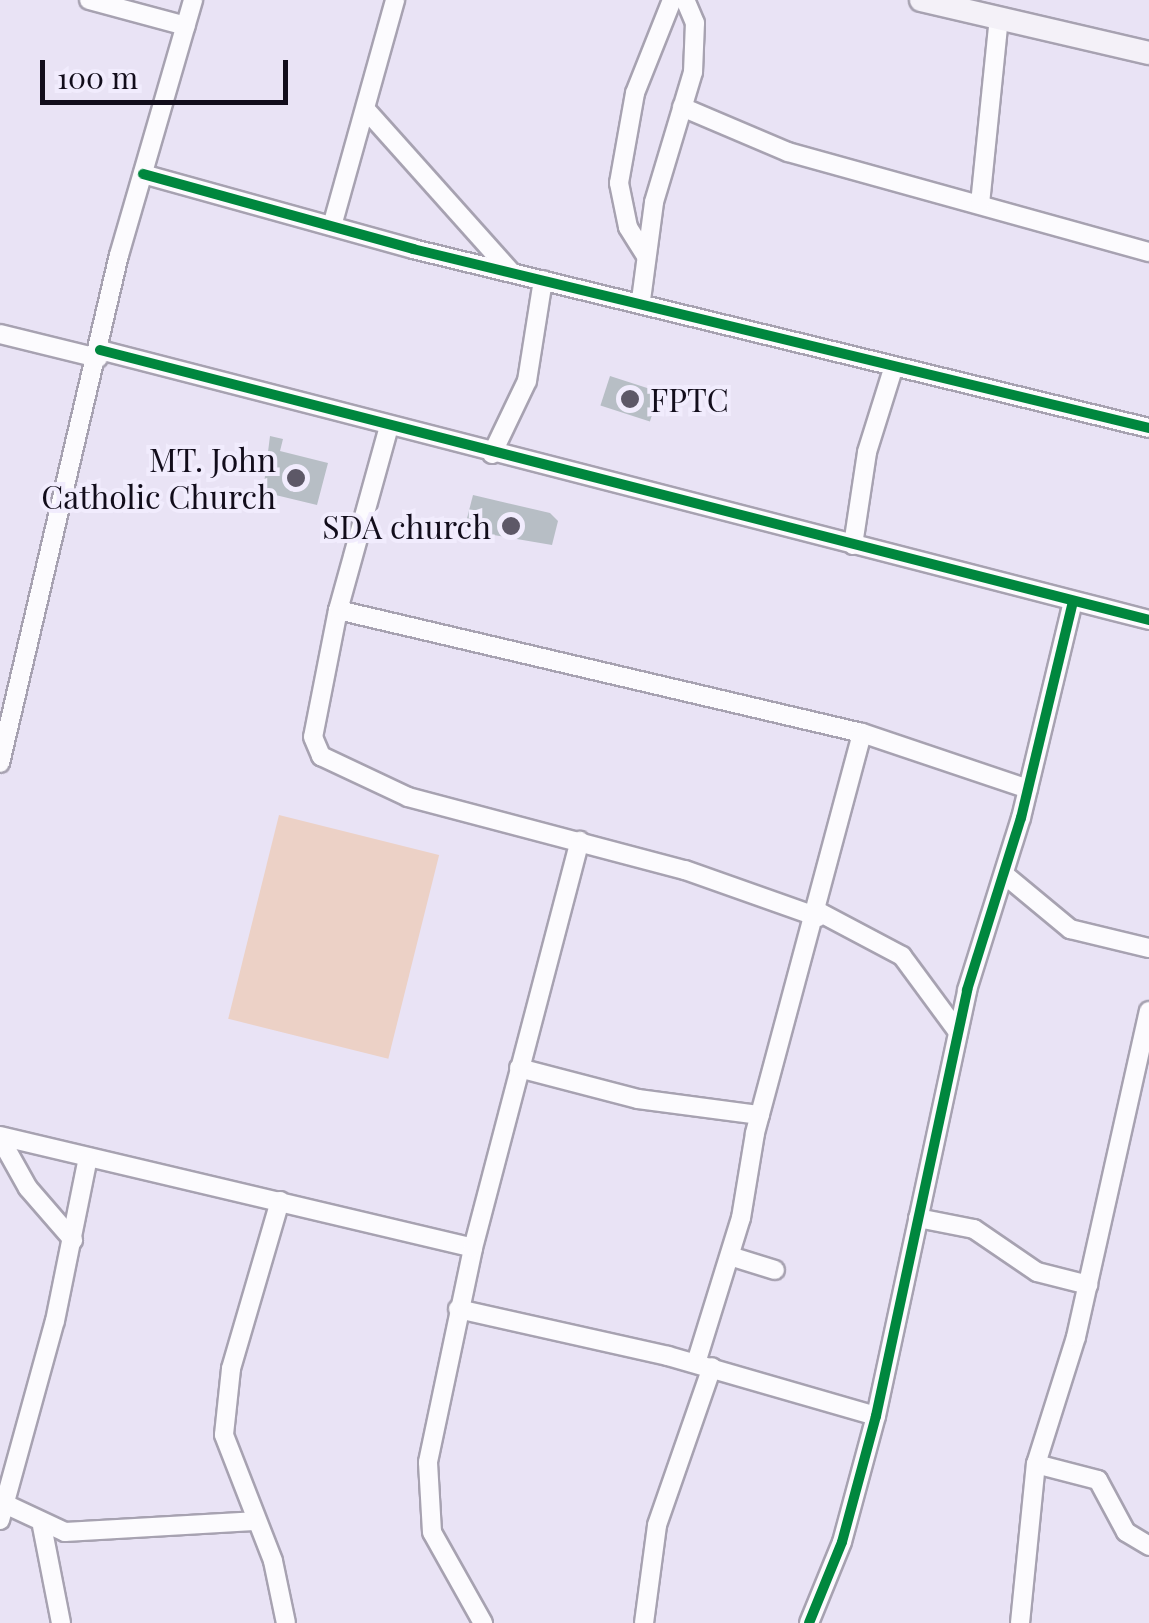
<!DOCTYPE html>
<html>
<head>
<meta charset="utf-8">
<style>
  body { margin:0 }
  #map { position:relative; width:1149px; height:1623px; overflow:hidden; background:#e9e3f5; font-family:"Playfair Display",serif }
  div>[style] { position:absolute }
  .green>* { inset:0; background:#ecd1c6; transform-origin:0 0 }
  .building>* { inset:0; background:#b7bec5; transform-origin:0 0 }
  .roads { filter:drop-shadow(2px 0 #a7a2b1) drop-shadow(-2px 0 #a7a2b1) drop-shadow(0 2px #a7a2b1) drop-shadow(0 -2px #a7a2b1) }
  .minor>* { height:18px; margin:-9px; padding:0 9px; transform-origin:9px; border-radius:9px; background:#fcfbfe }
  .major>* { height:22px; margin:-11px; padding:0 11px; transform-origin:11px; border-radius:11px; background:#f4f1f8 }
  .cycleway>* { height:10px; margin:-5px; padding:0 5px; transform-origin:5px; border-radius:5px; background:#00873e }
  .dots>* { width:28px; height:28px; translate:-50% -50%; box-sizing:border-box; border:5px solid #f1ecfd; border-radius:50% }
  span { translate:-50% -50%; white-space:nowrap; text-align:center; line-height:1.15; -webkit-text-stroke:8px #f1ecfd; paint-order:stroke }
  .poi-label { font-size:32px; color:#120d1b }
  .left { translate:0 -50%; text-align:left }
  .right { translate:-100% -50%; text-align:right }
  .scale { position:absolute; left:40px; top:60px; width:248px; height:45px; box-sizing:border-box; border:5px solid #120d1b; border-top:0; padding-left:12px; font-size:30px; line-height:35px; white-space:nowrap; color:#120d1b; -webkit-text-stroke:8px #f1ecfd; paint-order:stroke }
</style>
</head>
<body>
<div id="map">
  <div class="green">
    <i style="left:279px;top:815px;width:165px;height:210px;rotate:14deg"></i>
  </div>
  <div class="building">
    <i style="left:610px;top:376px;width:52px;height:31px;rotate:18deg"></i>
    <i style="clip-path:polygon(270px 436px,283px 439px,280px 451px,328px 463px,317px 505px,263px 492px)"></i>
    <i style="clip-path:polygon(473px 495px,550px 513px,558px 521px,552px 545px,464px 530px)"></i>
  </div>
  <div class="roads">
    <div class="minor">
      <i style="left:89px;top:0;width:100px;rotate:15deg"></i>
      <i style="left:682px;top:107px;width:115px;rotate:23deg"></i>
      <i style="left:788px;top:152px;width:375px;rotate:15.5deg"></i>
      <i style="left:368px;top:112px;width:213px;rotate:48.2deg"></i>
      <i style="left:143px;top:174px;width:280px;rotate:15.5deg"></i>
      <i style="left:413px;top:249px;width:757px;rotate:13.67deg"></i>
      <i style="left:980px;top:204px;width:187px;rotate:-84.2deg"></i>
      <i style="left:332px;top:226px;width:235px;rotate:-74.4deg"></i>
      <i style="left:646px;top:256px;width:34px;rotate:-122deg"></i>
      <i style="left:628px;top:227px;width:45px;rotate:-101.6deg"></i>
      <i style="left:619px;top:183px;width:91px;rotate:-79.9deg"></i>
      <i style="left:635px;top:93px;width:100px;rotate:-68.3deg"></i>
      <i style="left:641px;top:300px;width:99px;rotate:-82.4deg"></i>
      <i style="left:654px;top:202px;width:136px;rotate:-73.3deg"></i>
      <i style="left:693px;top:72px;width:49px;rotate:-87.7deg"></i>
      <i style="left:695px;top:23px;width:25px;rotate:-113deg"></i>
      <i style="left:0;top:334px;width:101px;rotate:13.8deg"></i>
      <i style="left:100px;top:350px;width:1083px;rotate:14.43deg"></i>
      <i style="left:388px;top:430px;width:187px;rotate:105.5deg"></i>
      <i style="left:338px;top:610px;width:129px;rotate:101.1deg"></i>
      <i style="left:313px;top:737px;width:21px;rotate:67deg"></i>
      <i style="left:321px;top:756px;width:96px;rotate:25.2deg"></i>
      <i style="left:408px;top:797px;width:286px;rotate:14.8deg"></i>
      <i style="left:685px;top:870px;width:141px;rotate:19.5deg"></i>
      <i style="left:492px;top:454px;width:81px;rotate:-64.4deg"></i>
      <i style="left:527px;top:381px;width:102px;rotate:-81deg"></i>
      <i style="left:853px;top:545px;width:94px;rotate:-81.4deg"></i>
      <i style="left:867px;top:452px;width:87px;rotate:-72.6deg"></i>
      <i style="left:338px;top:610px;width:538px;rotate:13.21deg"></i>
      <i style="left:862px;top:733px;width:175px;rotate:18.6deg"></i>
      <i style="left:0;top:763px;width:522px;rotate:-76.82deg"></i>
      <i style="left:119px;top:255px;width:266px;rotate:-73.8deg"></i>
      <i style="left:1005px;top:875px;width:85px;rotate:39.7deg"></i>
      <i style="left:1070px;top:929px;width:81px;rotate:13.5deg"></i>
      <i style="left:819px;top:912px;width:94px;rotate:27.9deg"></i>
      <i style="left:902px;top:956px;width:94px;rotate:53.6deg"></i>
      <i style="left:519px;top:1068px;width:123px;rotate:14.6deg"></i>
      <i style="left:638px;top:1099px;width:123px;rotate:7.5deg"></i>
      <i style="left:0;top:1136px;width:486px;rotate:13.3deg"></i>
      <i style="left:0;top:1138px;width:57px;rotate:60.8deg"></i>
      <i style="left:28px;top:1188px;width:69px;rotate:49.1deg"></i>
      <i style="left:280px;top:1201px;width:175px;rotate:106.3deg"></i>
      <i style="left:231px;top:1369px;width:66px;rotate:96.1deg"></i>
      <i style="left:224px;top:1435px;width:135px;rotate:68.7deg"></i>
      <i style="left:273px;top:1561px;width:63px;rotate:78.2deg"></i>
      <i style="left:918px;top:1218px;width:57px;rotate:11.1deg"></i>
      <i style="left:974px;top:1229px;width:76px;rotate:34.3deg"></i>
      <i style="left:1037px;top:1272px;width:53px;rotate:14.3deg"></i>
      <i style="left:730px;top:1256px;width:47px;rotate:17.3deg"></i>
      <i style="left:458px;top:1309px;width:215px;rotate:12.6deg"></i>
      <i style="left:668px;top:1356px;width:216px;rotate:16.1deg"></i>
      <i style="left:696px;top:1363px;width:152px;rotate:-72.8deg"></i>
      <i style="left:741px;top:1218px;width:86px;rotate:-80.6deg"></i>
      <i style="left:755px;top:1133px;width:414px;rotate:-75deg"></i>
      <i style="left:1036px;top:1464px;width:64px;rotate:14.5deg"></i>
      <i style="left:1098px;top:1480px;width:59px;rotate:61.7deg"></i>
      <i style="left:1126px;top:1532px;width:27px;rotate:31deg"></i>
      <i style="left:5px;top:1504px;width:66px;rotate:25deg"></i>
      <i style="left:65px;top:1532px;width:189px;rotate:-3.3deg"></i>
      <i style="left:0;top:1520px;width:206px;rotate:-74.6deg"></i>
      <i style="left:55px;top:1321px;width:167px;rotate:-78.6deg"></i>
      <i style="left:42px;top:1526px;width:99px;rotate:78.9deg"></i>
      <i style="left:483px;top:1623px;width:104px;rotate:-119.3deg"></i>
      <i style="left:432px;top:1532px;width:70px;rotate:-93.3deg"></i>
      <i style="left:428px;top:1462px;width:219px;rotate:-78.1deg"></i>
      <i style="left:473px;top:1248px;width:421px;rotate:-75.3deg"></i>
      <i style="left:644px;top:1623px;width:99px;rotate:-82.4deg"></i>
      <i style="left:657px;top:1525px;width:167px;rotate:-70.8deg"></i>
      <i style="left:809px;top:1623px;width:87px;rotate:-67.8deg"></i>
      <i style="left:842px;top:1542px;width:131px;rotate:-74.9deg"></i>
      <i style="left:876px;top:1416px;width:436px;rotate:-77.9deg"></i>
      <i style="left:967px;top:990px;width:180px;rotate:-72.6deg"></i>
      <i style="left:1021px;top:818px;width:222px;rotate:-76.5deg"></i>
      <i style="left:1020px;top:1623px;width:160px;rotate:-84.3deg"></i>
      <i style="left:1036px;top:1464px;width:133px;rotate:-72.5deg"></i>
      <i style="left:1076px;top:1337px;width:334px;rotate:-77.4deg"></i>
    </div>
    <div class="major">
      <i style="left:921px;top:0;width:234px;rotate:13.1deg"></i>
    </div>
  </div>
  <div class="cycleway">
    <i style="left:143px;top:174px;width:280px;rotate:15.5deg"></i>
    <i style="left:413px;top:249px;width:757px;rotate:13.67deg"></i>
    <i style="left:100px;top:350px;width:1083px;rotate:14.43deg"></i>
    <i style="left:809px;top:1623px;width:87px;rotate:-67.8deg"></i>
    <i style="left:842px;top:1542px;width:131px;rotate:-74.9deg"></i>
    <i style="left:876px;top:1416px;width:436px;rotate:-77.9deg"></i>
    <i style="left:967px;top:990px;width:180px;rotate:-72.6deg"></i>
    <i style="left:1021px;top:818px;width:222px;rotate:-76.5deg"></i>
  </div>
  <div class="dots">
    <i style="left:630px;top:399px;background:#5d5867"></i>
    <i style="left:296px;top:478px;background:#5d5867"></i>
    <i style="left:511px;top:526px;background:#5d5867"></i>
  </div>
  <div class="poi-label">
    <span class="left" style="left:650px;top:399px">FPTC</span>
    <span class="right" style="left:276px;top:478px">MT. John<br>Catholic Church</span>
    <span class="right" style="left:491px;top:526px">SDA church</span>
  </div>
  <div class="scale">100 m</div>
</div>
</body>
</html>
